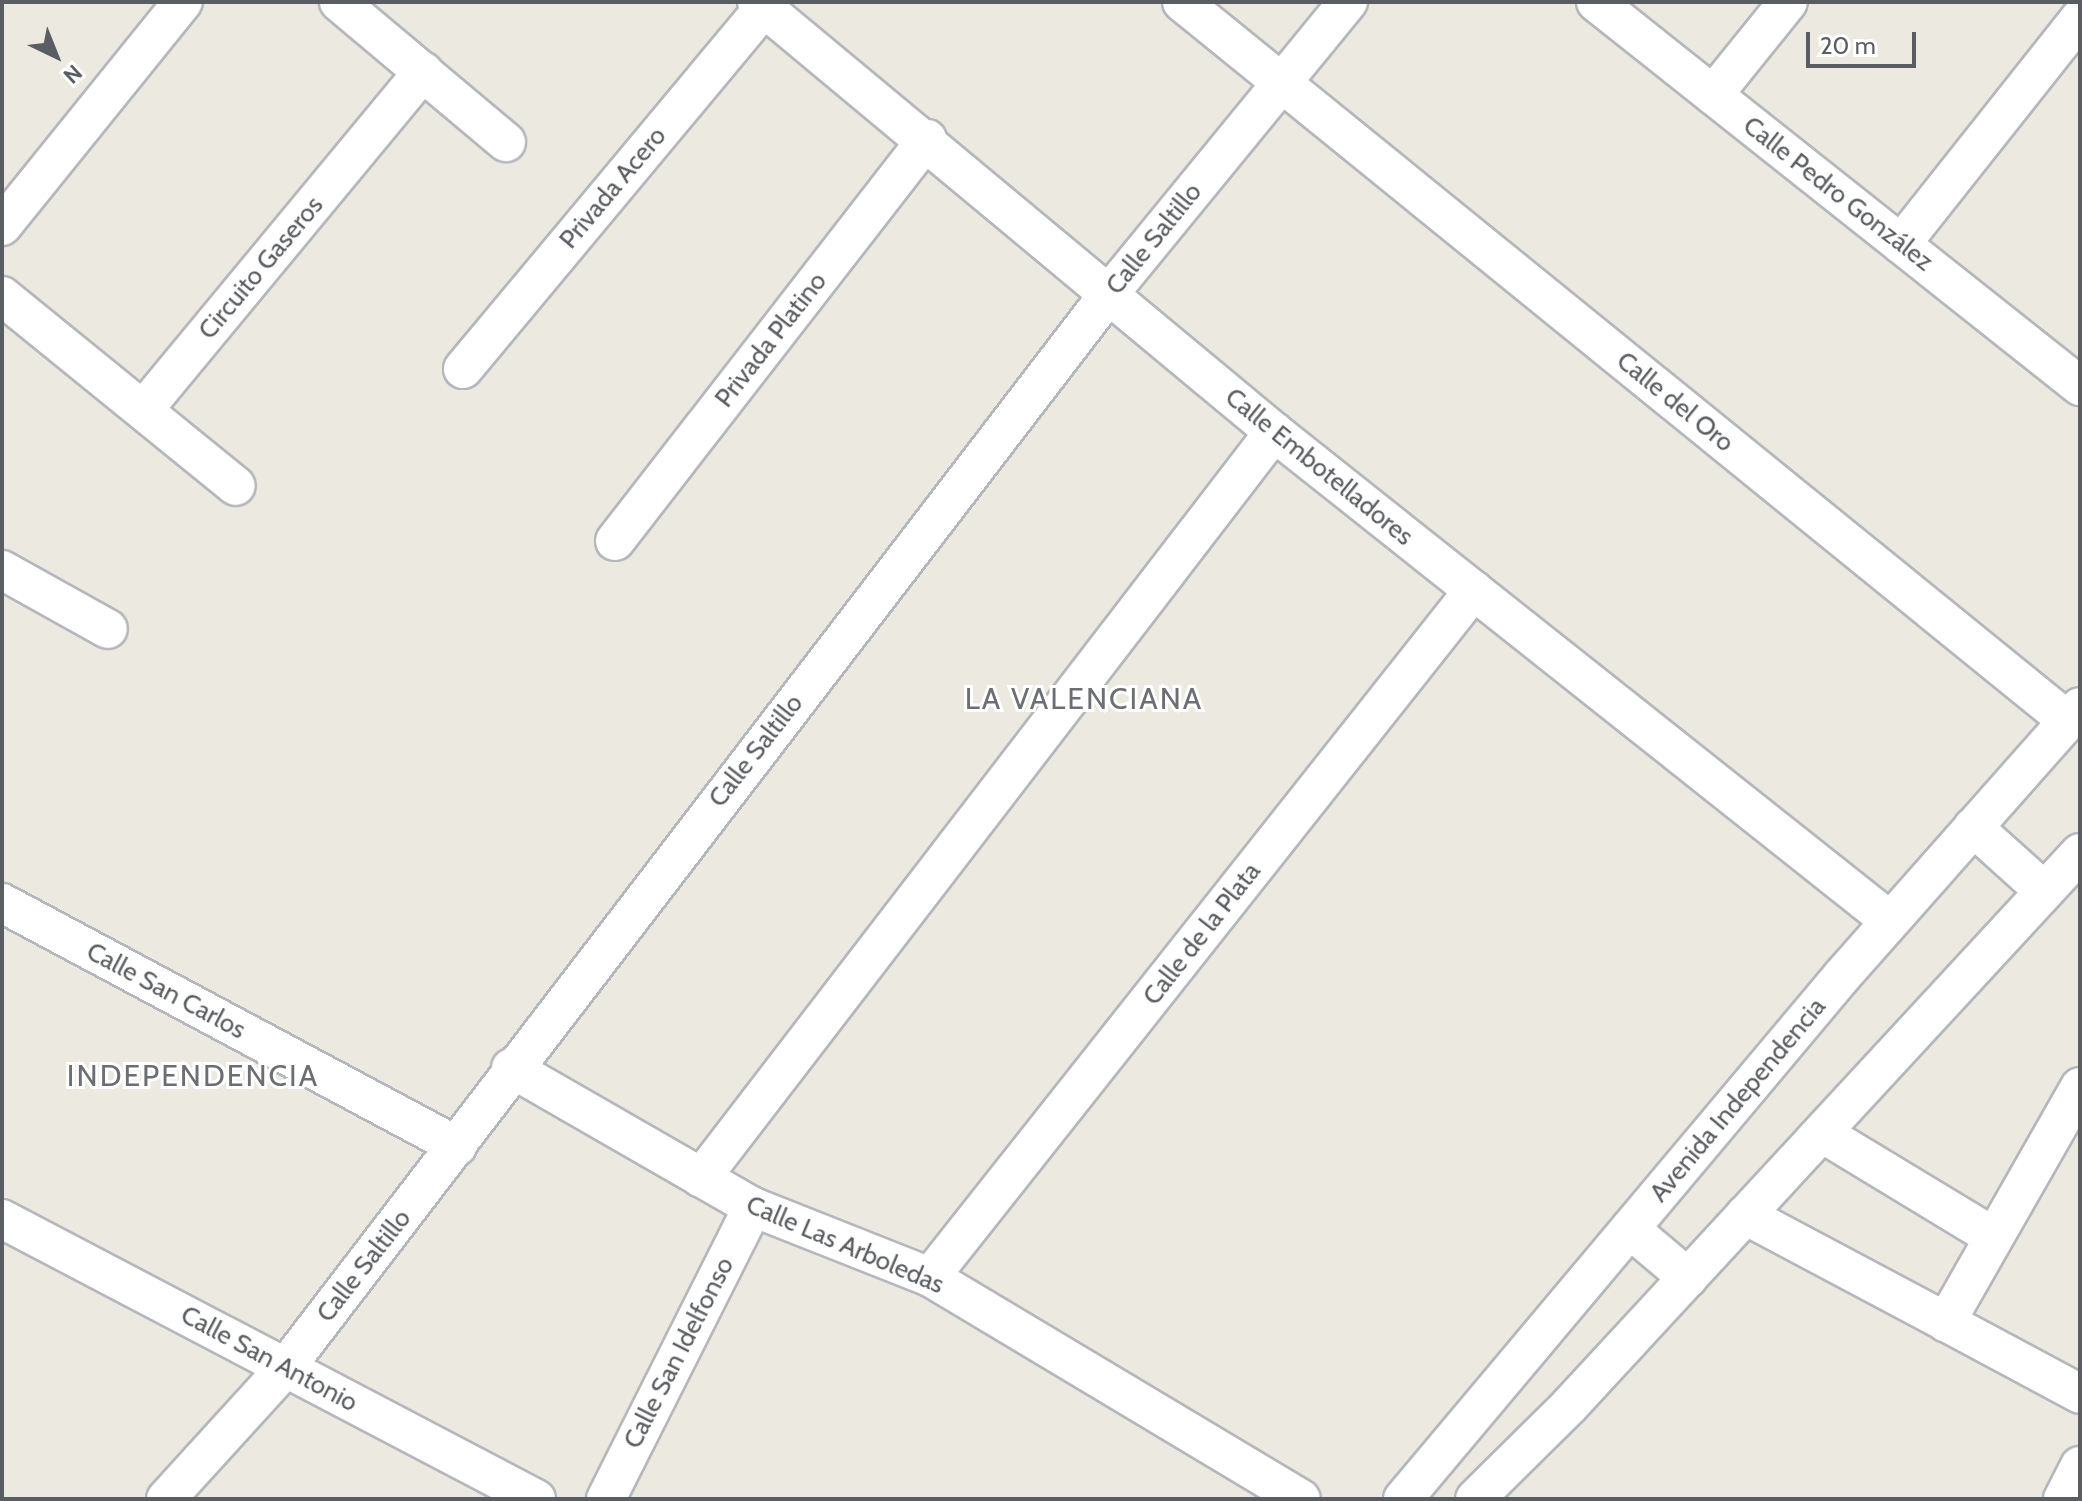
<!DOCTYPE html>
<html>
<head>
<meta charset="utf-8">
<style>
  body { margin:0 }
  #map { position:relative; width:2082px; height:1501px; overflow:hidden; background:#ece9e1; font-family:Cabin,sans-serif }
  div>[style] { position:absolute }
  .roads { filter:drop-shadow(2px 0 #b4b7bb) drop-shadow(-2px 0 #b4b7bb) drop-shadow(0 2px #b4b7bb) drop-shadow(0 -2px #b4b7bb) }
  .minor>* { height:38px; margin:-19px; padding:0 19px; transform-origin:19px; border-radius:19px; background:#fff }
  span { translate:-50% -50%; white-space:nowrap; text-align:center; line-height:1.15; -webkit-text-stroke:6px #fff; paint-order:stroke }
  .street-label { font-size:26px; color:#5a5d61 }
  .quarter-label { font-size:30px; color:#6b6f73; letter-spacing:2px }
  .frame { position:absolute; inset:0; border:4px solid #5a5d61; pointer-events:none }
  .north { position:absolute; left:16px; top:16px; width:80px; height:80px; -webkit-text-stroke:6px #fff; paint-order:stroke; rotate:137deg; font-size:22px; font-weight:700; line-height:32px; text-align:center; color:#5a5d61 }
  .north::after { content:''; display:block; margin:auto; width:28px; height:36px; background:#5a5d61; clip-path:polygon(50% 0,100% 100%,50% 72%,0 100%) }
  .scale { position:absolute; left:1806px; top:32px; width:110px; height:36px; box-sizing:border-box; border:4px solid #5a5d61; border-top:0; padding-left:10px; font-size:24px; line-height:28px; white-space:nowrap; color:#5a5d61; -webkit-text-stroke:6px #fff; paint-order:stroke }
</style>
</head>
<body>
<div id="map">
  <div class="roads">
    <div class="minor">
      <i style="left:339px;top:2px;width:218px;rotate:40deg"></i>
      <i style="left:757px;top:2px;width:672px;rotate:39.75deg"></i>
      <i style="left:1274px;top:432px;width:786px;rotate:38.44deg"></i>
      <i style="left:1182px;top:2px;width:1141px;rotate:39.06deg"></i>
      <i style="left:1596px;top:2px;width:618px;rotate:38.43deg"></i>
      <i style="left:1713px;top:95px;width:119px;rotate:-51.1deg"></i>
      <i style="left:2px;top:226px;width:288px;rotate:-51.1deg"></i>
      <i style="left:1901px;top:244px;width:288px;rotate:-51.6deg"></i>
      <i style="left:2px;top:296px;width:301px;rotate:39.1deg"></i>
      <i style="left:463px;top:369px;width:470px;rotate:-50.2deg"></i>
      <i style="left:144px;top:409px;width:438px;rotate:-50.4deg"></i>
      <i style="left:615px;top:541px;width:509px;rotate:-52.18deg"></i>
      <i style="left:2px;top:570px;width:121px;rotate:29.1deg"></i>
      <i style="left:1973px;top:827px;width:96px;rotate:42deg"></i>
      <i style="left:2px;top:903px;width:516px;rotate:28.11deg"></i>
      <i style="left:511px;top:1068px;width:279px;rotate:29.9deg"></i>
      <i style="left:753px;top:1207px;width:190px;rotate:21.6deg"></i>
      <i style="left:930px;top:1277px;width:432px;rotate:30.9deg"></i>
      <i style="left:2080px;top:1087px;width:271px;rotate:119.7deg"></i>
      <i style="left:1946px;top:1322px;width:152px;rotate:28.2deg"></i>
      <i style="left:1822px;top:1133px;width:201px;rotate:31.2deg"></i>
      <i style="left:701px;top:1178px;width:941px;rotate:-52.47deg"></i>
      <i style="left:1745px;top:1215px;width:228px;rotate:28deg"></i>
      <i style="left:2px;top:1219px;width:603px;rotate:27.67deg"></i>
      <i style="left:1630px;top:1229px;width:76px;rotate:40.2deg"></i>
      <i style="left:930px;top:1277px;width:876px;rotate:-51.63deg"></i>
      <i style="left:166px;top:1499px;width:178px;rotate:-47.7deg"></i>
      <i style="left:286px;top:1367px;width:1351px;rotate:-52.52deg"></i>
      <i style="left:1108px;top:295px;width:379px;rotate:-50.7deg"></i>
      <i style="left:606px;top:1499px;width:327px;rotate:-63.3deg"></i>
      <i style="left:1403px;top:1499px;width:683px;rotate:-49.99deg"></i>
      <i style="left:1842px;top:976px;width:359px;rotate:-48.5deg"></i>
      <i style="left:1475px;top:1499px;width:132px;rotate:-44.7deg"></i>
      <i style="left:1569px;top:1406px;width:753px;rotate:-47.26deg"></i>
      <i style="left:2063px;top:1499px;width:37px;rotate:-63deg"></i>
    </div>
  </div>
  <div class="street-label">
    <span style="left:613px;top:188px;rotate:-50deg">Privada Acero</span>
    <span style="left:1838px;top:194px;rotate:38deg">Calle Pedro González</span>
    <span style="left:1154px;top:239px;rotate:-51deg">Calle Saltillo</span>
    <span style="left:261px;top:268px;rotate:-50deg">Circuito Gaseros</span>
    <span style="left:771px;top:340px;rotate:-52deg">Privada Platino</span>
    <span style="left:1675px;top:402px;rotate:39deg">Calle del Oro</span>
    <span style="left:1319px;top:467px;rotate:39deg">Calle Embotelladores</span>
    <span style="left:756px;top:751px;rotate:-52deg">Calle Saltillo</span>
    <span style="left:1202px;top:934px;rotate:-52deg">Calle de la Plata</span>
    <span style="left:166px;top:991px;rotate:28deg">Calle San Carlos</span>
    <span style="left:1738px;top:1100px;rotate:-50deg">Avenida Independencia</span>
    <span style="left:845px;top:1245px;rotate:23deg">Calle Las Arboledas</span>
    <span style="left:364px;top:1266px;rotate:-52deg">Calle Saltillo</span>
    <span style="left:679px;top:1353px;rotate:-63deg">Calle San Idelfonso</span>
    <span style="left:269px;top:1359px;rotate:28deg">Calle San Antonio</span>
  </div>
  <div class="quarter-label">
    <span style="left:1084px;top:699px">LA VALENCIANA</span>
    <span style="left:193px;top:1076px">INDEPENDENCIA</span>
  </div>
  <div class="frame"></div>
  <div class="north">N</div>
  <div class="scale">20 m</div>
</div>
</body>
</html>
